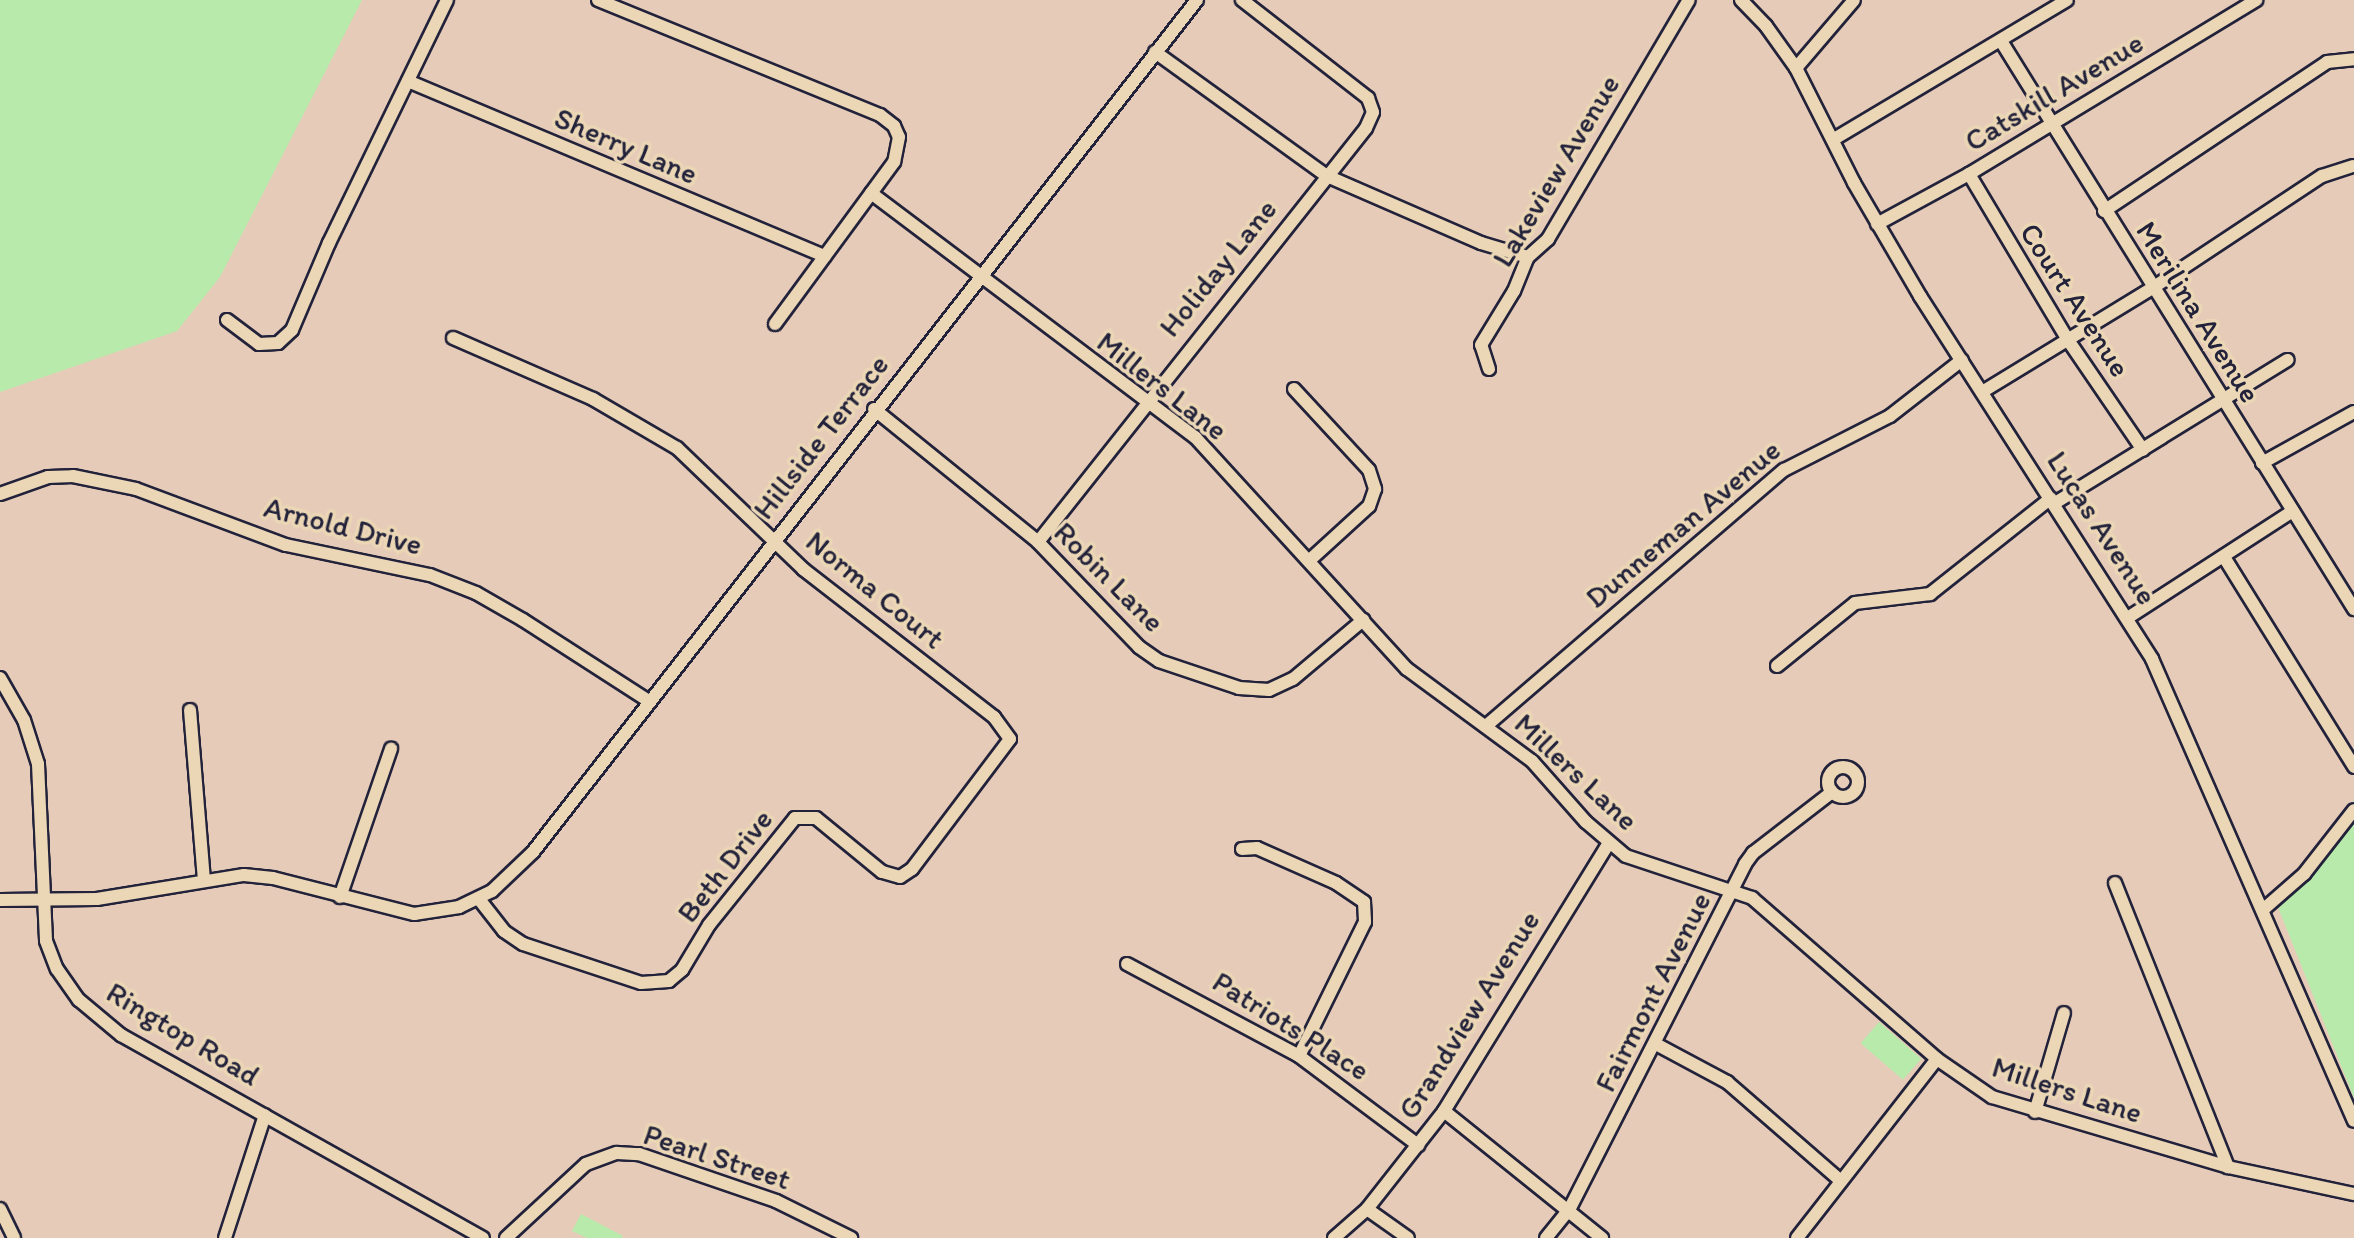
<!DOCTYPE html>
<html>
<head>
<meta charset="utf-8">
<style>
  body { margin:0 }
  #map { position:relative; width:2354px; height:1238px; overflow:hidden; background:#e6ccb8; font-family:Itim,sans-serif }
  div>[style] { position:absolute }
  .green>* { inset:0; background:#b7eaab; transform-origin:0 0 }
  .roads { filter:drop-shadow(2px 0 #22223b) drop-shadow(-2px 0 #22223b) drop-shadow(0 2px #22223b) drop-shadow(0 -2px #22223b) }
  .minor>* { height:12px; margin:-6px; padding:0 6px; transform-origin:6px; border-radius:6px; background:#ebd6b5 }
  .minor>.ring { margin:-6px; padding:0; box-sizing:content-box; background:none; border:12px solid #ebd6b5; border-radius:50% }
  span { translate:-50% -50%; white-space:nowrap; text-align:center; line-height:1.15; -webkit-text-stroke:7px #ebd6b5; paint-order:stroke }
  .street-label { font-size:30px; color:#22223b }
</style>
</head>
<body>
<div id="map">
  <div class="green">
    <i style="clip-path:polygon(0 0,362px 0,220px 277px,177px 331px,0 392px)"></i>
    <i style="clip-path:polygon(2354px 800px,2354px 1098px,2272px 892px,2298px 871px)"></i>
    <i style="left:1879px;top:1022px;width:56px;height:28px;rotate:41deg"></i>
    <i style="clip-path:polygon(581px 1214px,623px 1236px,622px 1238px,587px 1238px,572px 1231px)"></i>
  </div>
  <div class="roads">
    <div class="minor">
      <i style="left:598px;top:0;width:305px;rotate:22.2deg"></i>
      <i style="left:880px;top:115px;width:18px;rotate:38deg"></i>
      <i style="left:894px;top:126px;width:12px;rotate:66deg"></i>
      <i style="left:899px;top:137px;width:25px;rotate:101deg"></i>
      <i style="left:894px;top:162px;width:201px;rotate:126.3deg"></i>
      <i style="left:1741px;top:0;width:36px;rotate:46deg"></i>
      <i style="left:1766px;top:26px;width:52px;rotate:54.5deg"></i>
      <i style="left:1796px;top:68px;width:129px;rotate:63.2deg"></i>
      <i style="left:1854px;top:183px;width:131px;rotate:59.7deg"></i>
      <i style="left:1920px;top:296px;width:431px;rotate:57.4deg"></i>
      <i style="left:2152px;top:659px;width:504px;rotate:66.38deg"></i>
      <i style="left:2001px;top:41px;width:669px;rotate:58.14deg"></i>
      <i style="left:1155px;top:52px;width:212px;rotate:35.8deg"></i>
      <i style="left:1327px;top:176px;width:168px;rotate:23.5deg"></i>
      <i style="left:1481px;top:243px;width:49px;rotate:16.6deg"></i>
      <i style="left:1796px;top:68px;width:89px;rotate:-49.5deg"></i>
      <i style="left:408px;top:81px;width:452px;rotate:22.8deg"></i>
      <i style="left:1834px;top:139px;width:271px;rotate:-30.8deg"></i>
      <i style="left:1969px;top:174px;width:193px;rotate:59.2deg"></i>
      <i style="left:2068px;top:340px;width:133px;rotate:55.7deg"></i>
      <i style="left:871px;top:193px;width:406px;rotate:37deg"></i>
      <i style="left:1195px;top:437px;width:314px;rotate:47.6deg"></i>
      <i style="left:1407px;top:669px;width:155px;rotate:36.4deg"></i>
      <i style="left:1532px;top:761px;width:81px;rotate:48.5deg"></i>
      <i style="left:1586px;top:822px;width:52px;rotate:40.4deg"></i>
      <i style="left:1626px;top:856px;width:133px;rotate:18.4deg"></i>
      <i style="left:1752px;top:898px;width:245px;rotate:41deg"></i>
      <i style="left:1937px;top:1059px;width:67px;rotate:34.6deg"></i>
      <i style="left:1992px;top:1097px;width:246px;rotate:16.5deg"></i>
      <i style="left:2228px;top:1167px;width:129px;rotate:12.1deg"></i>
      <i style="left:2104px;top:211px;width:268px;rotate:-33.7deg"></i>
      <i style="left:2327px;top:62px;width:27px;rotate:-6deg"></i>
      <i style="left:1877px;top:224px;width:105px;rotate:-28.5deg"></i>
      <i style="left:1969px;top:174px;width:336px;rotate:-31.2deg"></i>
      <i style="left:227px;top:320px;width:40px;rotate:37deg"></i>
      <i style="left:259px;top:344px;width:19px;rotate:-3deg"></i>
      <i style="left:278px;top:343px;width:19px;rotate:-43deg"></i>
      <i style="left:292px;top:330px;width:95px;rotate:-67deg"></i>
      <i style="left:329px;top:243px;width:270px;rotate:-64.1deg"></i>
      <i style="left:453px;top:338px;width:153px;rotate:23.5deg"></i>
      <i style="left:593px;top:399px;width:97px;rotate:30.3deg"></i>
      <i style="left:677px;top:448px;width:175px;rotate:43.8deg"></i>
      <i style="left:803px;top:569px;width:242px;rotate:37.8deg"></i>
      <i style="left:994px;top:717px;width:27px;rotate:54deg"></i>
      <i style="left:1010px;top:739px;width:163px;rotate:127deg"></i>
      <i style="left:912px;top:869px;width:14px;rotate:146deg"></i>
      <i style="left:900px;top:877px;width:19px;rotate:-164deg"></i>
      <i style="left:882px;top:872px;width:85px;rotate:-140.7deg"></i>
      <i style="left:816px;top:818px;width:21px;rotate:180deg"></i>
      <i style="left:795px;top:818px;width:137px;rotate:128.8deg"></i>
      <i style="left:709px;top:925px;width:52px;rotate:121deg"></i>
      <i style="left:682px;top:970px;width:17px;rotate:140deg"></i>
      <i style="left:669px;top:981px;width:28px;rotate:176deg"></i>
      <i style="left:641px;top:983px;width:124px;rotate:-161.7deg"></i>
      <i style="left:523px;top:944px;width:23px;rotate:-146deg"></i>
      <i style="left:504px;top:931px;width:41px;rotate:-128deg"></i>
      <i style="left:1489px;top:369px;width:25px;rotate:-108deg"></i>
      <i style="left:1481px;top:345px;width:63px;rotate:-58.6deg"></i>
      <i style="left:1514px;top:291px;width:37px;rotate:-68deg"></i>
      <i style="left:1528px;top:257px;width:27px;rotate:-42deg"></i>
      <i style="left:1548px;top:239px;width:277px;rotate:-59.5deg"></i>
      <i style="left:1294px;top:389px;width:110px;rotate:47.2deg"></i>
      <i style="left:1369px;top:470px;width:20px;rotate:72deg"></i>
      <i style="left:1375px;top:489px;width:18px;rotate:109deg"></i>
      <i style="left:1369px;top:506px;width:79px;rotate:137.6deg"></i>
      <i style="left:1982px;top:392px;width:198px;rotate:-31.4deg"></i>
      <i style="left:2151px;top:289px;width:205px;rotate:-33.5deg"></i>
      <i style="left:2322px;top:176px;width:32px;rotate:-18deg"></i>
      <i style="left:874px;top:409px;width:211px;rotate:39deg"></i>
      <i style="left:1038px;top:542px;width:146px;rotate:46.1deg"></i>
      <i style="left:1139px;top:647px;width:24px;rotate:35deg"></i>
      <i style="left:1159px;top:661px;width:84px;rotate:18.6deg"></i>
      <i style="left:1239px;top:688px;width:30px;rotate:4deg"></i>
      <i style="left:1269px;top:690px;width:26px;rotate:-25deg"></i>
      <i style="left:1293px;top:679px;width:92px;rotate:-40.1deg"></i>
      <i style="left:2262px;top:463px;width:105px;rotate:-29deg"></i>
      <i style="left:0;top:494px;width:51px;rotate:-19.5deg"></i>
      <i style="left:48px;top:477px;width:25px;rotate:-2deg"></i>
      <i style="left:73px;top:476px;width:64px;rotate:11.7deg"></i>
      <i style="left:136px;top:489px;width:160px;rotate:20.5deg"></i>
      <i style="left:286px;top:545px;width:147px;rotate:11.8deg"></i>
      <i style="left:430px;top:575px;width:49px;rotate:21.4deg"></i>
      <i style="left:476px;top:593px;width:54px;rotate:29.9deg"></i>
      <i style="left:523px;top:620px;width:151px;rotate:32.8deg"></i>
      <i style="left:2055px;top:503px;width:273px;rotate:-31.6deg"></i>
      <i style="left:1038px;top:542px;width:528px;rotate:-51.61deg"></i>
      <i style="left:1366px;top:128px;width:17px;rotate:-66deg"></i>
      <i style="left:1373px;top:112px;width:15px;rotate:-110deg"></i>
      <i style="left:1368px;top:98px;width:160px;rotate:-142.1deg"></i>
      <i style="left:2224px;top:557px;width:247px;rotate:58.2deg"></i>
      <i style="left:2129px;top:617px;width:195px;rotate:-32.9deg"></i>
      <i style="left:1777px;top:666px;width:100px;rotate:-38.9deg"></i>
      <i style="left:1855px;top:603px;width:76px;rotate:-6.8deg"></i>
      <i style="left:1930px;top:594px;width:154px;rotate:-38.4deg"></i>
      <i style="left:0;top:678px;width:48px;rotate:60.3deg"></i>
      <i style="left:24px;top:720px;width:46px;rotate:72.3deg"></i>
      <i style="left:38px;top:764px;width:177px;rotate:87.4deg"></i>
      <i style="left:46px;top:941px;width:30px;rotate:69deg"></i>
      <i style="left:57px;top:969px;width:38px;rotate:55deg"></i>
      <i style="left:79px;top:1000px;width:55px;rotate:39.8deg"></i>
      <i style="left:121px;top:1035px;width:415px;rotate:29.3deg"></i>
      <i style="left:190px;top:710px;width:170px;rotate:85.3deg"></i>
      <i style="left:1486px;top:726px;width:393px;rotate:-40.7deg"></i>
      <i style="left:1784px;top:470px;width:119px;rotate:-27deg"></i>
      <i style="left:1890px;top:416px;width:91px;rotate:-37.9deg"></i>
      <i class="ring" style="left:1828px;top:767px;width:18px;height:18px"></i>
      <i style="left:1242px;top:849px;width:15px;rotate:-4deg"></i>
      <i style="left:1257px;top:848px;width:86px;rotate:23.9deg"></i>
      <i style="left:1336px;top:883px;width:34px;rotate:34deg"></i>
      <i style="left:1364px;top:902px;width:20px;rotate:87deg"></i>
      <i style="left:1365px;top:922px;width:149px;rotate:116.2deg"></i>
      <i style="left:2115px;top:883px;width:306px;rotate:68.3deg"></i>
      <i style="left:340px;top:897px;width:157px;rotate:-71deg"></i>
      <i style="left:0;top:900px;width:97px;rotate:-0.6deg"></i>
      <i style="left:97px;top:899px;width:149px;rotate:-9.3deg"></i>
      <i style="left:244px;top:875px;width:29px;rotate:6deg"></i>
      <i style="left:273px;top:878px;width:146px;rotate:14.3deg"></i>
      <i style="left:414px;top:914px;width:46px;rotate:-8.8deg"></i>
      <i style="left:459px;top:907px;width:37px;rotate:-26deg"></i>
      <i style="left:492px;top:891px;width:57px;rotate:-43.6deg"></i>
      <i style="left:533px;top:852px;width:1080px;rotate:-52.07deg"></i>
      <i style="left:2265px;top:908px;width:52px;rotate:-41.1deg"></i>
      <i style="left:2304px;top:874px;width:81px;rotate:-52deg"></i>
      <i style="left:1127px;top:964px;width:195px;rotate:28.1deg"></i>
      <i style="left:1299px;top:1056px;width:149px;rotate:36.8deg"></i>
      <i style="left:1656px;top:1044px;width:81px;rotate:28.2deg"></i>
      <i style="left:1727px;top:1082px;width:151px;rotate:41deg"></i>
      <i style="left:1444px;top:1111px;width:203px;rotate:38.8deg"></i>
      <i style="left:2035px;top:1112px;width:103px;rotate:-73.7deg"></i>
      <i style="left:0;top:1209px;width:32px;rotate:64deg"></i>
      <i style="left:1367px;top:1209px;width:50px;rotate:35.3deg"></i>
      <i style="left:225px;top:1238px;width:129px;rotate:-72deg"></i>
      <i style="left:506px;top:1238px;width:109px;rotate:-42.8deg"></i>
      <i style="left:586px;top:1164px;width:33px;rotate:-20deg"></i>
      <i style="left:617px;top:1153px;width:22px;rotate:3deg"></i>
      <i style="left:639px;top:1154px;width:145px;rotate:18.9deg"></i>
      <i style="left:776px;top:1201px;width:84px;rotate:26.3deg"></i>
      <i style="left:1334px;top:1238px;width:44px;rotate:-41.3deg"></i>
      <i style="left:1367px;top:1209px;width:125px;rotate:-51.8deg"></i>
      <i style="left:1444px;top:1111px;width:315px;rotate:-58.4deg"></i>
      <i style="left:1546px;top:1238px;width:36px;rotate:-51deg"></i>
      <i style="left:1569px;top:1210px;width:388px;rotate:-63deg"></i>
      <i style="left:1745px;top:864px;width:14px;rotate:-54deg"></i>
      <i style="left:1753px;top:853px;width:100px;rotate:-37.7deg"></i>
      <i style="left:1797px;top:1238px;width:227px;rotate:-52deg"></i>
    </div>
  </div>
  <div class="street-label">
    <span style="left:2054px;top:92px;rotate:-31deg">Catskill Avenue</span>
    <span style="left:626px;top:146px;rotate:23deg">Sherry Lane</span>
    <span style="left:1556px;top:171px;rotate:-59deg">Lakeview Avenue</span>
    <span style="left:1218px;top:268px;rotate:-51deg">Holiday Lane</span>
    <span style="left:2075px;top:300px;rotate:57deg">Court Avenue</span>
    <span style="left:2198px;top:312px;rotate:58deg">Merilina Avenue</span>
    <span style="left:1162px;top:386px;rotate:38deg">Millers Lane</span>
    <span style="left:821px;top:437px;rotate:-52deg">Hillside Terrace</span>
    <span style="left:1683px;top:524px;rotate:-40deg">Dunneman Avenue</span>
    <span style="left:343px;top:526px;rotate:14deg">Arnold Drive</span>
    <span style="left:2102px;top:528px;rotate:57deg">Lucas Avenue</span>
    <span style="left:1109px;top:577px;rotate:45deg">Robin Lane</span>
    <span style="left:875px;top:590px;rotate:39deg">Norma Court</span>
    <span style="left:1576px;top:772px;rotate:43deg">Millers Lane</span>
    <span style="left:725px;top:866px;rotate:-52deg">Beth Drive</span>
    <span style="left:1653px;top:992px;rotate:-63deg">Fairmont Avenue</span>
    <span style="left:1469px;top:1015px;rotate:-58deg">Grandview Avenue</span>
    <span style="left:1291px;top:1026px;rotate:32deg">Patriots Place</span>
    <span style="left:183px;top:1034px;rotate:31deg">Ringtop Road</span>
    <span style="left:2067px;top:1090px;rotate:18deg">Millers Lane</span>
    <span style="left:717px;top:1157px;rotate:18deg">Pearl Street</span>
  </div>
</div>
</body>
</html>
